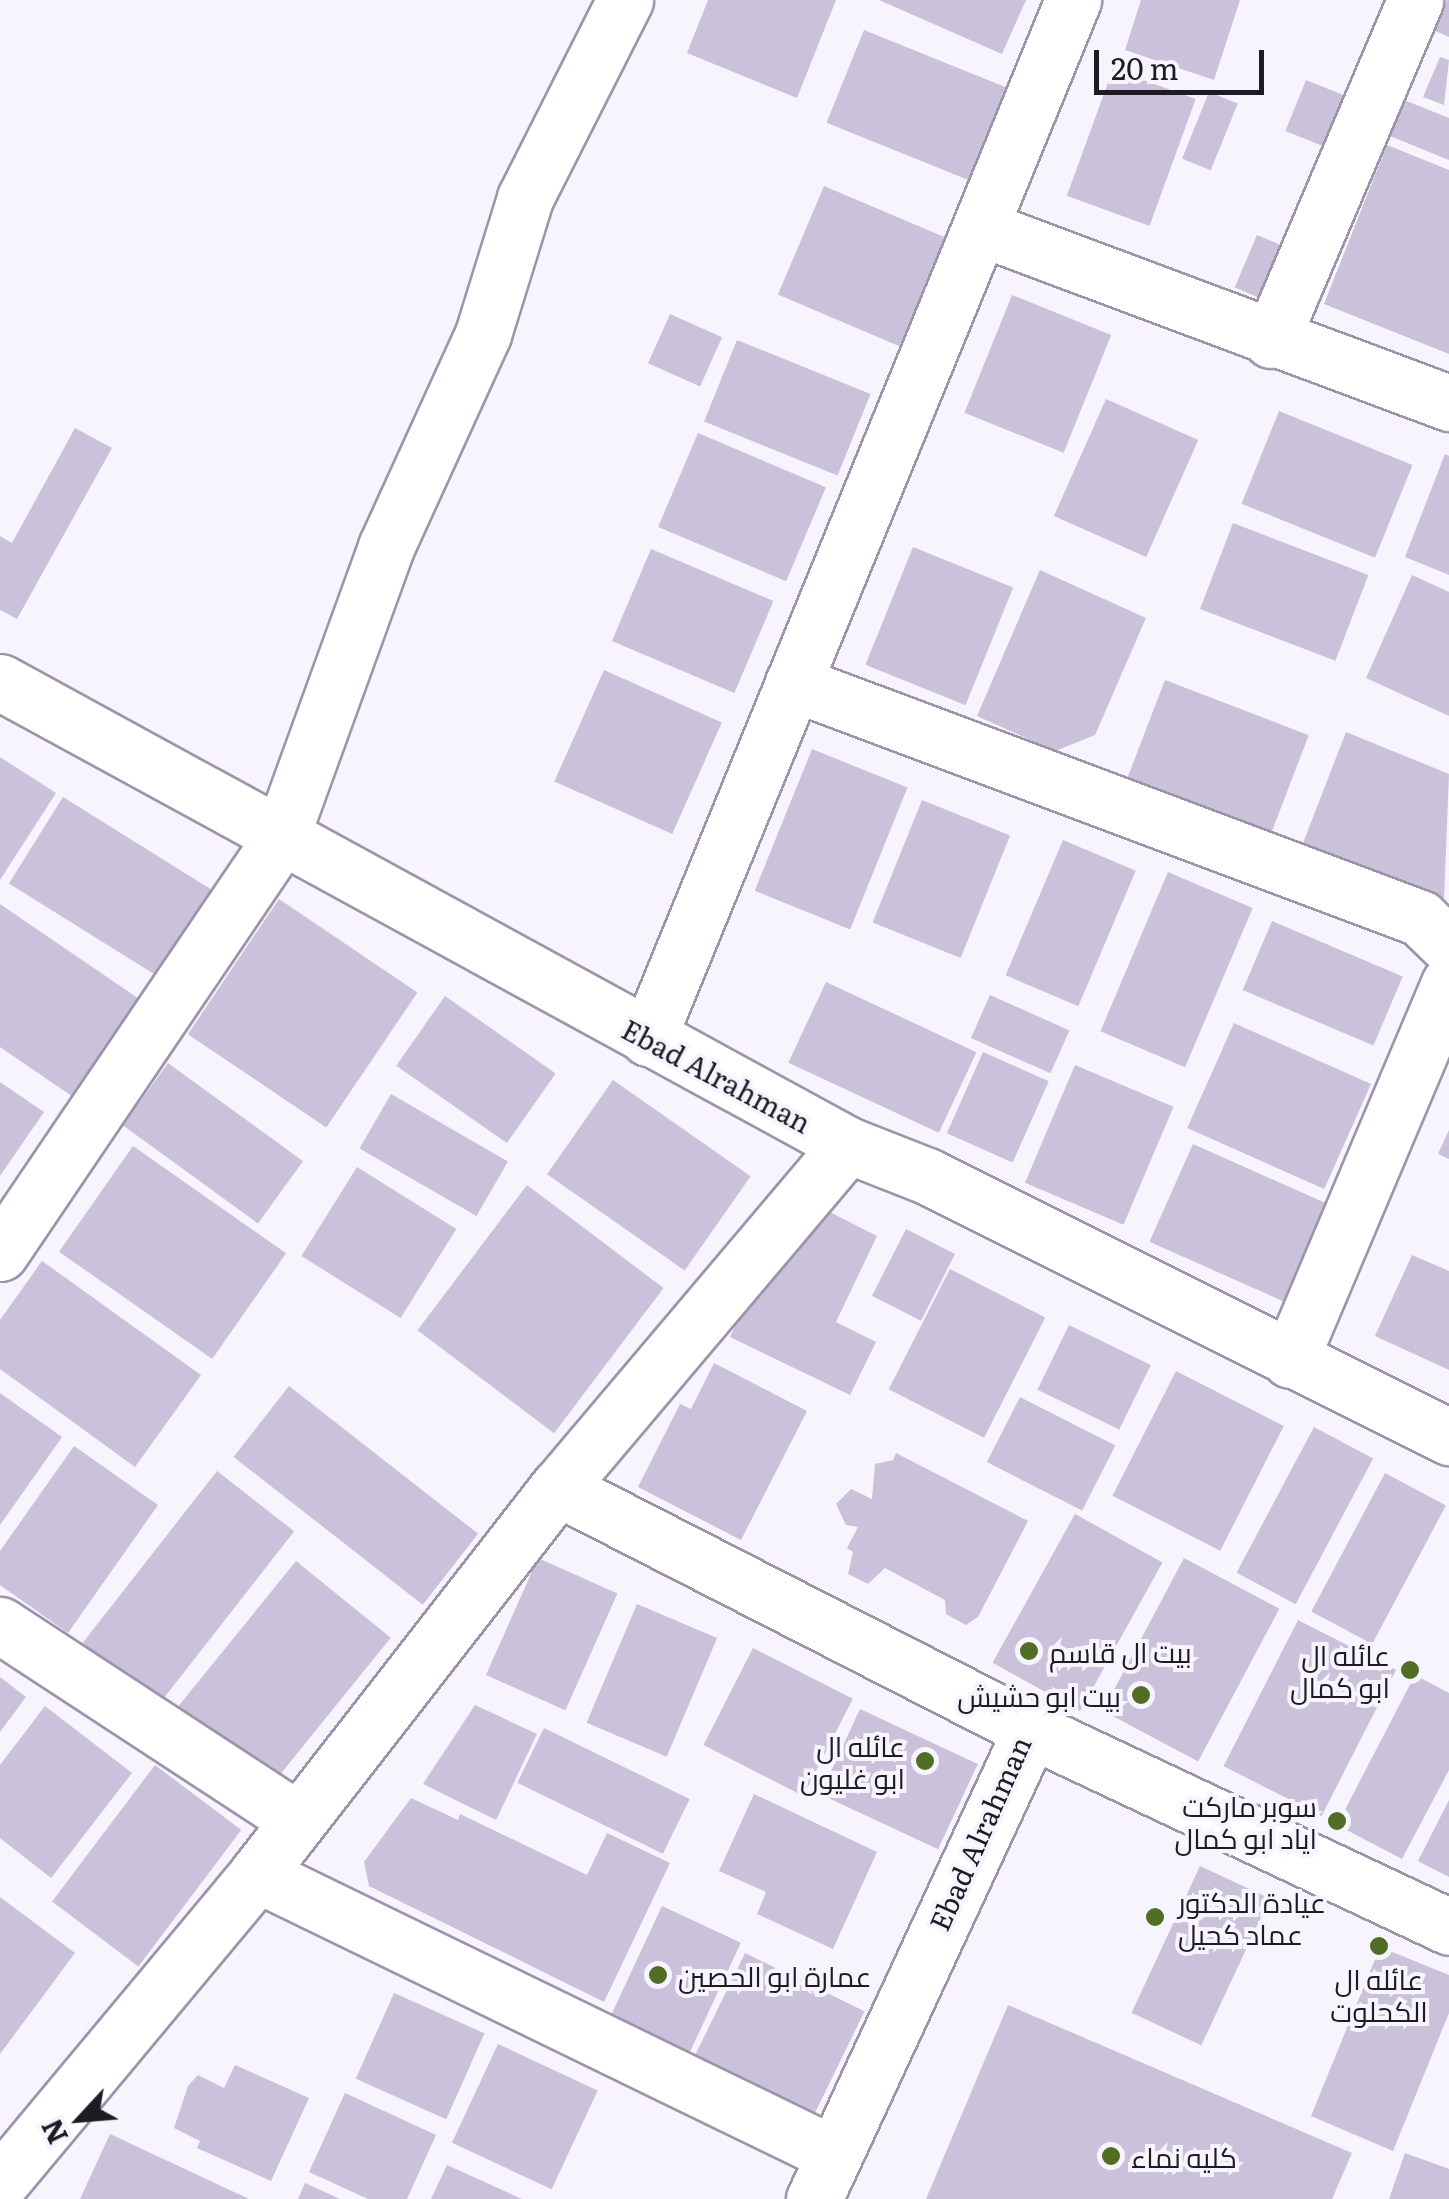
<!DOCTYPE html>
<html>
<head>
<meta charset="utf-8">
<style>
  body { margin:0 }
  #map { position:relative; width:1449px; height:2199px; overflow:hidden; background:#f7f4fe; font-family:Literata,Cairo,serif }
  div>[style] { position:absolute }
  .building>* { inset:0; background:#cac1da; transform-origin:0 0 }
  .roads { filter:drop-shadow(2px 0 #9d94ac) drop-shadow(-2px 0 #9d94ac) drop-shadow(0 2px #9d94ac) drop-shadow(0 -2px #9d94ac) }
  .street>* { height:55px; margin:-27.5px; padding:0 27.5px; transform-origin:27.5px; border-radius:27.5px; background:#fff }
  .dots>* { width:28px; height:28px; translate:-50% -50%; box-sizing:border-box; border:5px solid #f7f4fe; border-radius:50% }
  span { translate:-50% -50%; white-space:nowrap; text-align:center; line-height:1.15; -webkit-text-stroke:8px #f7f4fe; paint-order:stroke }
  .street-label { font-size:28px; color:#1e1b24 }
  .poi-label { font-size:28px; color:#1e1b24 }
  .left { translate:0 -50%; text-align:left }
  .right { translate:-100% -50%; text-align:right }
  .north { position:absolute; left:30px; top:2069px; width:100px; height:100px; -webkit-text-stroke:8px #f7f4fe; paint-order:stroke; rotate:244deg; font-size:28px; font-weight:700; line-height:40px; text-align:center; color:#1e1b24 }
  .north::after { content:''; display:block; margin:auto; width:35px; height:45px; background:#1e1b24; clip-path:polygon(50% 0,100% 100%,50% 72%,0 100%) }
  .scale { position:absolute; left:1094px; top:50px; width:170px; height:45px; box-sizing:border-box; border:5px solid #1e1b24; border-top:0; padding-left:12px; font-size:30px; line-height:35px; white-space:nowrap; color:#1e1b24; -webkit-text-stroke:8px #f7f4fe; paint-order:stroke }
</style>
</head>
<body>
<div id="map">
  <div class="building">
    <i style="clip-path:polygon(708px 0,836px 0,797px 98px,687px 53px)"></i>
    <i style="clip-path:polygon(879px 0,1026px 0,1002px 54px)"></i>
    <i style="clip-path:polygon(1141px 0,1240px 0,1214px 80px,1125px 50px)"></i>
    <i style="clip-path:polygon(1447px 0,1449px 0,1449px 37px,1435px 31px)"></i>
    <i style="left:864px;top:30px;width:153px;height:100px;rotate:22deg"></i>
    <i style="clip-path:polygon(1440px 57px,1449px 60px,1444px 105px,1423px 97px)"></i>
    <i style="left:1113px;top:69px;width:88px;height:135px;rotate:20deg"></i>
    <i style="left:1306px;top:80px;width:43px;height:55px;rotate:22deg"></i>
    <i style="left:1209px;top:92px;width:31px;height:72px;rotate:22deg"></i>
    <i style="clip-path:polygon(1399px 98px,1449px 118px,1449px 160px,1385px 134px)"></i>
    <i style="clip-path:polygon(1387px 145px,1449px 170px,1449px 354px,1324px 304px)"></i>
    <i style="left:824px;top:186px;width:132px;height:118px;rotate:23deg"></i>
    <i style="left:1257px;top:235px;width:34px;height:57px;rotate:23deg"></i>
    <i style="left:1012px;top:295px;width:107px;height:127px;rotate:22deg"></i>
    <i style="left:670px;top:314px;width:57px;height:54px;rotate:24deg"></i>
    <i style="left:737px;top:340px;width:144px;height:88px;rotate:22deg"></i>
    <i style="left:1106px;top:399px;width:101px;height:128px;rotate:24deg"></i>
    <i style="left:1279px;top:411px;width:144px;height:100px;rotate:22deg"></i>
    <i style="clip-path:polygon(75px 428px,112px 448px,17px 619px,0 610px,0 536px,12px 543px)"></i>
    <i style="left:698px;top:433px;width:139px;height:102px;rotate:23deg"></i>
    <i style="clip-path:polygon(1445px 454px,1449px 456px,1449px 575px,1405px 557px)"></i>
    <i style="left:1233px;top:523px;width:145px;height:92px;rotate:21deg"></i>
    <i style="left:913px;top:547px;width:108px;height:127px;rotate:22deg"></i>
    <i style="left:651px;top:549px;width:133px;height:100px;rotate:23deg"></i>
    <i style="clip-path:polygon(1040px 570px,1146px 618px,1095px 735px,1055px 751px,977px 716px)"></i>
    <i style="clip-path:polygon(1412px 575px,1449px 592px,1449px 716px,1366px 678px)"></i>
    <i style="left:604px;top:670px;width:129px;height:122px;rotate:24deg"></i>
    <i style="left:1165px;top:680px;width:154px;height:109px;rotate:21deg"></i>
    <i style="clip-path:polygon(1346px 732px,1449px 774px,1444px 898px,1364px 866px,1359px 876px,1320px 861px,1325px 851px,1303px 843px)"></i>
    <i style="left:812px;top:749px;width:103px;height:153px;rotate:22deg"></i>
    <i style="clip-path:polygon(0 757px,56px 793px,0 880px)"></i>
    <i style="left:63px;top:797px;width:179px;height:102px;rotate:32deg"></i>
    <i style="left:922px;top:800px;width:95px;height:132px;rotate:22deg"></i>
    <i style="left:1063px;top:840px;width:79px;height:147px;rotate:23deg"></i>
    <i style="left:1168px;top:872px;width:92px;height:173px;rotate:23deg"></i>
    <i style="left:279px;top:899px;width:167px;height:163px;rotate:34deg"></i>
    <i style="clip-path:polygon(0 904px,148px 1005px,82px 1103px,0 1047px)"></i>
    <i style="left:1272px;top:921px;width:142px;height:75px;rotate:23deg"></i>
    <i style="left:826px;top:982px;width:166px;height:89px;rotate:25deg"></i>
    <i style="left:990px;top:995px;width:87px;height:47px;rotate:24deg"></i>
    <i style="left:445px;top:996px;width:135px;height:85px;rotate:35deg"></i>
    <i style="left:1234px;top:1023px;width:150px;height:115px;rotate:24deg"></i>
    <i style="left:983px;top:1052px;width:72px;height:89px;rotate:24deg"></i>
    <i style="left:168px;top:1063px;width:167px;height:77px;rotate:36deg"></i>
    <i style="left:1075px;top:1065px;width:107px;height:128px;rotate:23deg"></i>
    <i style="left:613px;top:1080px;width:168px;height:115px;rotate:35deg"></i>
    <i style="clip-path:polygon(0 1082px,44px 1112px,0 1176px)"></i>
    <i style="left:391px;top:1094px;width:135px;height:63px;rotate:30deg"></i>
    <i style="clip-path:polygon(1449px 1130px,1449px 1159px,1438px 1154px)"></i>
    <i style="left:1193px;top:1144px;width:153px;height:107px;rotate:24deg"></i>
    <i style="left:133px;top:1146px;width:187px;height:129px;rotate:35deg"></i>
    <i style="left:357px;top:1167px;width:117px;height:105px;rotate:32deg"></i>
    <i style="left:527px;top:1185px;width:171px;height:182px;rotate:37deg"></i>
    <i style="clip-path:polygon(814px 1204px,877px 1236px,836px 1322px,876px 1342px,850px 1395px,730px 1337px,774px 1246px)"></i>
    <i style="left:906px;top:1229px;width:55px;height:75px;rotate:27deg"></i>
    <i style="clip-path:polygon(1412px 1255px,1449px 1271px,1449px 1370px,1375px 1336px)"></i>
    <i style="clip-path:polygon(42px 1261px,201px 1375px,135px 1467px,0 1369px,0 1320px)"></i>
    <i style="left:950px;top:1269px;width:107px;height:135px;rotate:27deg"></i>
    <i style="left:1069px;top:1325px;width:91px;height:72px;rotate:26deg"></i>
    <i style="clip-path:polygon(714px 1363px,807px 1411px,741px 1540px,638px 1487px,680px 1404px,691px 1409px)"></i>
    <i style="left:1176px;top:1371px;width:121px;height:140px;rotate:27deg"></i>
    <i style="left:289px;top:1386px;width:240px;height:90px;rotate:38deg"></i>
    <i style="clip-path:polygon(0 1393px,62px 1437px,0 1525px)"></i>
    <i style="left:1020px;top:1397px;width:107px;height:73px;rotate:27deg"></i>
    <i style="left:1314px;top:1427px;width:67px;height:165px;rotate:28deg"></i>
    <i style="clip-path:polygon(74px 1446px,158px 1505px,68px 1633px,0 1585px,0 1551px)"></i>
    <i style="clip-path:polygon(896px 1453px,1028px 1521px,978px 1617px,966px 1625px,946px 1614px,945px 1600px,885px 1568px,868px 1584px,848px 1574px,853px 1552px,847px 1548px,858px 1527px,846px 1525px,836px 1504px,851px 1489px,872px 1499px,875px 1464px,893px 1460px)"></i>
    <i style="left:217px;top:1471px;width:98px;height:218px;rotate:38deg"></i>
    <i style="left:1385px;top:1473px;width:69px;height:157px;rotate:28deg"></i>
    <i style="left:1075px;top:1514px;width:100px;height:170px;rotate:29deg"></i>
    <i style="left:538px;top:1558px;width:87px;height:128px;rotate:24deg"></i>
    <i style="left:1184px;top:1558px;width:108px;height:173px;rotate:28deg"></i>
    <i style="left:296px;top:1561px;width:122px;height:193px;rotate:39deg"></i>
    <i style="left:637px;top:1604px;width:87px;height:129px;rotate:23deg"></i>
    <i style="left:1298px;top:1620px;width:110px;height:164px;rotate:27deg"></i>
    <i style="left:753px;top:1648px;width:112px;height:109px;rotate:27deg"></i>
    <i style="clip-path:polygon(1415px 1675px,1449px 1693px,1449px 1770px,1402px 1859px,1337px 1825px)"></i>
    <i style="clip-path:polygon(0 1677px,26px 1697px,0 1732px)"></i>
    <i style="clip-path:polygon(475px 1705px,537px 1734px,496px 1820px,423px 1784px)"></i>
    <i style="clip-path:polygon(45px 1706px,132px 1773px,51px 1878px,0 1838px,0 1765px)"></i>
    <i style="left:860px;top:1709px;width:130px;height:94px;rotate:25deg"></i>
    <i style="left:544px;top:1728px;width:162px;height:61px;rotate:26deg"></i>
    <i style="left:155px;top:1765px;width:108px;height:171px;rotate:37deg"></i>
    <i style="clip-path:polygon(754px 1794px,877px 1852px,833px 1949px,757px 1914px,766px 1892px,719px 1871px)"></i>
    <i style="clip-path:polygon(411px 1798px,458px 1820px,460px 1814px,587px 1875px,607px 1833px,670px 1863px,604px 2002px,369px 1886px,364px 1862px)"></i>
    <i style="clip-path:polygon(1449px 1800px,1449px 1877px,1418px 1861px)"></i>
    <i style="left:1200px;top:1866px;width:77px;height:162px;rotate:25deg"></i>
    <i style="clip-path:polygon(0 1897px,75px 1953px,0 2054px)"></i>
    <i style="left:662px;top:1906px;width:87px;height:127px;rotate:25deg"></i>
    <i style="clip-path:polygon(1380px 1947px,1449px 1975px,1449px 2013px,1393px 2151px,1311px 2116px)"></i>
    <i style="left:745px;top:1953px;width:133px;height:123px;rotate:26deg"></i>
    <i style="left:394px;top:1993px;width:99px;height:94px;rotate:24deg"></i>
    <i style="clip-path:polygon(1008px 2005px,1352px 2153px,1332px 2199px,926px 2199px)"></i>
    <i style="left:498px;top:2044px;width:110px;height:109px;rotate:25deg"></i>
    <i style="clip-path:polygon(235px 2065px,309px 2098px,271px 2181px,197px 2148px,200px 2141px,174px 2128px,188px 2086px,198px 2075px,224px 2088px)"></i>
    <i style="clip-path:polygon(345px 2093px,436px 2135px,407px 2199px,368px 2199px,309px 2172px)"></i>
    <i style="clip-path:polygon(110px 2134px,249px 2199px,80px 2199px)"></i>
    <i style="clip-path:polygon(1405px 2153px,1449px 2169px,1449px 2199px,1389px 2199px)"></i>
    <i style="clip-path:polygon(447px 2165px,522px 2199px,431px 2199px)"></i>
    <i style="clip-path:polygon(305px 2183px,340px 2199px,298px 2199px)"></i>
  </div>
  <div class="roads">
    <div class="street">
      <i style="left:981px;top:228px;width:500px;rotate:20.5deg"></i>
      <i style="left:1271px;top:340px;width:369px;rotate:-67deg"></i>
      <i style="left:0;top:682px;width:966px;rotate:28.63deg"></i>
      <i style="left:848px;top:1145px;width:85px;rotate:21.4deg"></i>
      <i style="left:927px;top:1176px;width:584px;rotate:26.57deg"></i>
      <i style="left:793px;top:683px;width:670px;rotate:20.55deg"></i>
      <i style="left:1420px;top:918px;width:40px;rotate:44deg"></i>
      <i style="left:648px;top:1038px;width:1122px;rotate:-67.73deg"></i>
      <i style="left:0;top:1253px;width:499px;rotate:-55.9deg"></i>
      <i style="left:280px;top:840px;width:312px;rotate:-70.1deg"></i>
      <i style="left:386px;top:547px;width:234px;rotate:-65.5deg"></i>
      <i style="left:483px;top:334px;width:142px;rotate:-72.8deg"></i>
      <i style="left:525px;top:198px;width:222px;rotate:-63.2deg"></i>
      <i style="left:1290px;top:1360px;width:409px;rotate:-67.1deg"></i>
      <i style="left:558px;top:1488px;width:531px;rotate:27.1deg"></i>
      <i style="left:1031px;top:1730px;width:517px;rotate:114.83deg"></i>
      <i style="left:0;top:1625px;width:356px;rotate:33.2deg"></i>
      <i style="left:1031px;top:1730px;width:462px;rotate:25.2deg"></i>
      <i style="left:257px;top:1874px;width:638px;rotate:25.92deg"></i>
      <i style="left:0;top:2183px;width:402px;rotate:-50.2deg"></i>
      <i style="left:257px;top:1874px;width:489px;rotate:-52.1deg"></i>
      <i style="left:558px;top:1488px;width:449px;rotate:-49.8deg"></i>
    </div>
  </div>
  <div class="dots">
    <i style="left:1029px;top:1651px;background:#506e24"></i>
    <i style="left:1410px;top:1670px;background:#506e24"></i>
    <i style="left:1141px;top:1695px;background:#506e24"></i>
    <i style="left:925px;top:1761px;background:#506e24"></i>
    <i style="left:1337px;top:1821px;background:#506e24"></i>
    <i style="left:1155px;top:1917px;background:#506e24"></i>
    <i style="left:1379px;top:1946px;background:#506e24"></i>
    <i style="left:658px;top:1975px;background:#506e24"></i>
    <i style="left:1111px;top:2156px;background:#506e24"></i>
  </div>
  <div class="street-label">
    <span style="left:717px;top:1075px;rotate:28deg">Ebad Alrahman</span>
    <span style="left:979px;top:1833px;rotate:-66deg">Ebad Alrahman</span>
  </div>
  <div class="poi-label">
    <span class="left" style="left:1049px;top:1651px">بيت ال قاسم</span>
    <span class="right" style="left:1390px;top:1670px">عائله ال<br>ابو كمال</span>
    <span class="right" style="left:1121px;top:1695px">بيت ابو حشيش</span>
    <span class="right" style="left:905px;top:1761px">عائله ال<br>ابو غليون</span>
    <span class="right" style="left:1317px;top:1821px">سوبر ماركت<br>اياد ابو كمال</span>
    <span class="left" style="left:1178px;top:1917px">عيادة الدكتور<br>عماد كحيل</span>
    <span class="left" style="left:678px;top:1975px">عمارة ابو الحصين</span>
    <span style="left:1379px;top:1994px">عائله ال<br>الكحلوت</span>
    <span class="left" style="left:1131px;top:2156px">كليه نماء</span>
  </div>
  <div class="north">N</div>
  <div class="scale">20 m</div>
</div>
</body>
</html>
